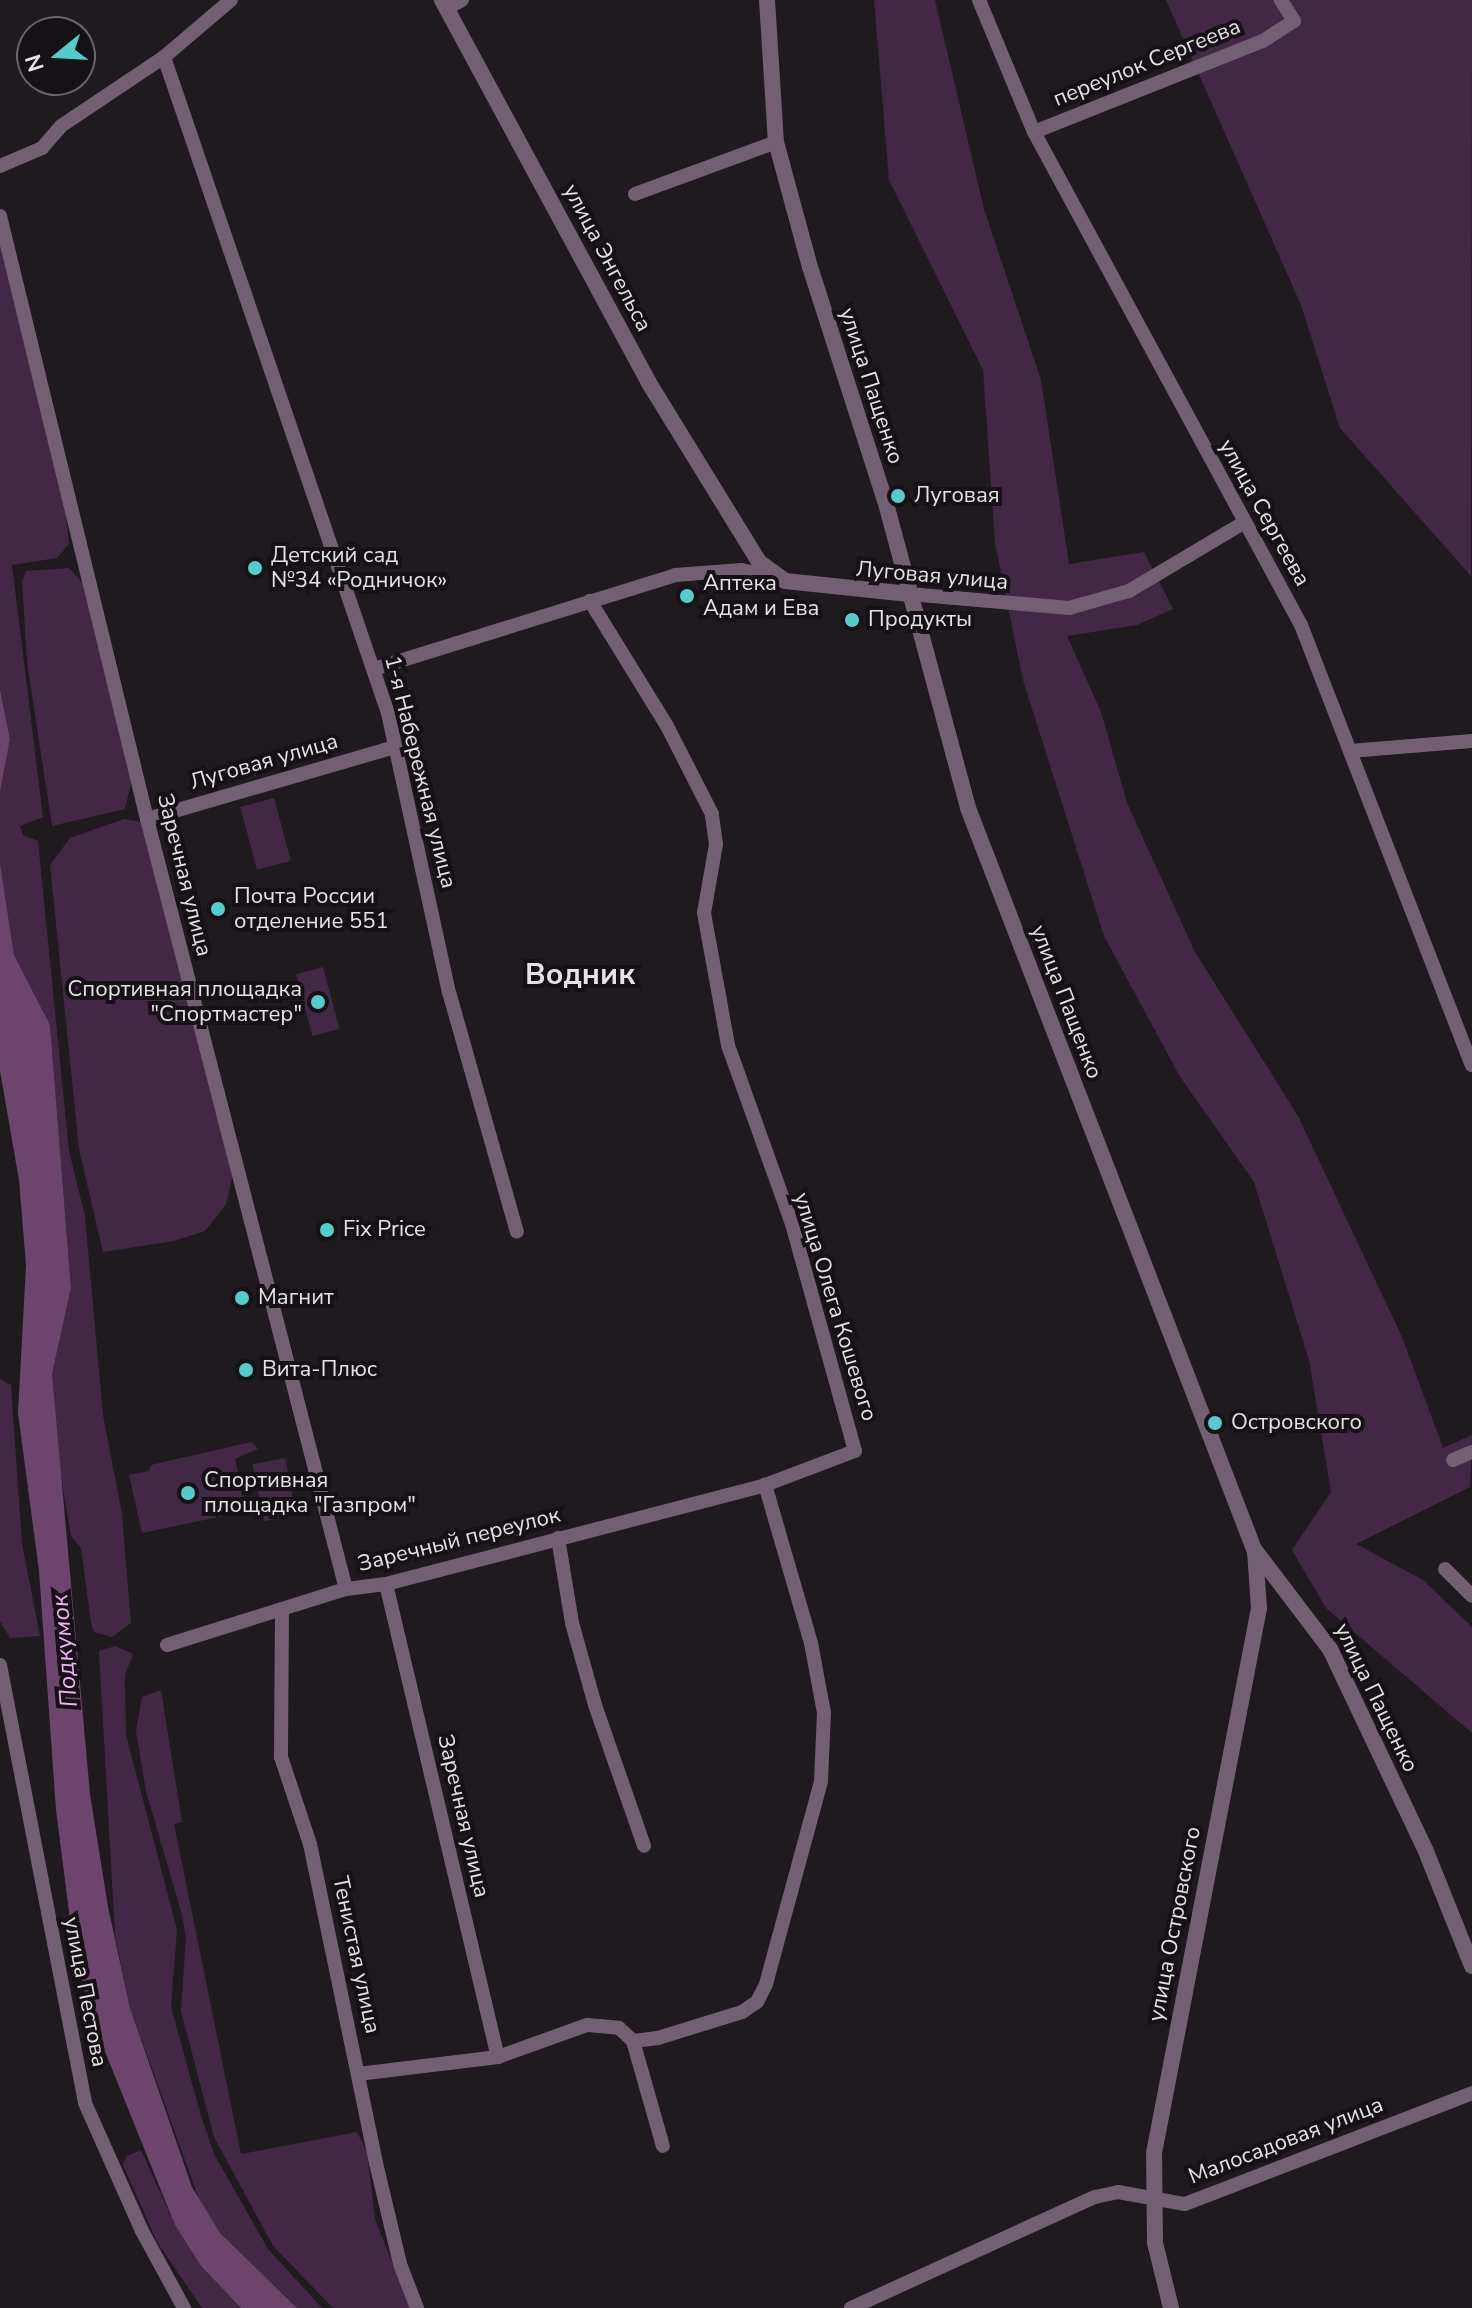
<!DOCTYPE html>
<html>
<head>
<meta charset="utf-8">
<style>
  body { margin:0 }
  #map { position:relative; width:1472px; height:2308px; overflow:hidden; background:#1e1a1e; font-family:"Nunito Sans",sans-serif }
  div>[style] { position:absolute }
  .green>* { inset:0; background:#432845; transform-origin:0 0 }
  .water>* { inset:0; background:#6c446e }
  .minor>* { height:14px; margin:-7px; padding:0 7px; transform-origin:7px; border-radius:7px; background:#725f72 }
  .tertiary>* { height:16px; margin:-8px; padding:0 8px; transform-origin:8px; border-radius:8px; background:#725f72 }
  .dots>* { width:22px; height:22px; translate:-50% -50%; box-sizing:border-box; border:4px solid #151115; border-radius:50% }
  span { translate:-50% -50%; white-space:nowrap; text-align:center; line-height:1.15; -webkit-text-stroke:8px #151115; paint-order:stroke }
  .street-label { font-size:22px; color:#e5e2e5 }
  .poi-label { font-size:22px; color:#e5e2e5 }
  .left { translate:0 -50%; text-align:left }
  .right { translate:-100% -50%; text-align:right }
  .water-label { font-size:24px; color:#efb1f3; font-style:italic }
  .district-label { font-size:30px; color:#e5e2e5; font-weight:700 }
  .north { position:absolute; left:16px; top:16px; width:80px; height:80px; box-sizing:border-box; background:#151115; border:2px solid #686568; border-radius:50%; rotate:252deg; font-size:22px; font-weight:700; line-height:32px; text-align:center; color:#e5e2e5 }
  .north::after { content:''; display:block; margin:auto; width:28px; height:36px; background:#52cdcc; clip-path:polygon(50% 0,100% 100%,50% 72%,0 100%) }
</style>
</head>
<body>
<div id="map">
  <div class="green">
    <i style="clip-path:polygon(874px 0,935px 0,984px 209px,1041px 380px,1069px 564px,1144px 552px,1173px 609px,1137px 625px,1067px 636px,1101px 712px,1127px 803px,1195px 952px,1298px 1116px,1402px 1337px,1443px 1448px,1472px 1435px,1470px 1487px,1356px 1544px,1423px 1580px,1472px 1627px,1472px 1733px,1326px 1608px,1292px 1550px,1331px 1492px,1309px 1360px,1254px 1182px,1179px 1075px,1104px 936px,1023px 680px,995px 543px,983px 370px,889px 180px)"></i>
    <i style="clip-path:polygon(1166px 0,1472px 0,1471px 576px,1340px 428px,1301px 305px)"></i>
    <i style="clip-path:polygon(0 239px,63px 485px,69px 544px,57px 558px,12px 565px,43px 817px,20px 826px,23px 835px,38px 841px,69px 1151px,85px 1216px,103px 1415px,122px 1514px,131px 1623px,112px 1637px,94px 1632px,91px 1623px,81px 1548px,71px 1536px,59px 1464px,52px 1374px,71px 1288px,50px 1025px,14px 955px,0 863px,0 792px,10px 739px,0 690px)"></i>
    <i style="clip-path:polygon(69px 568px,82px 582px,131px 783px,125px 809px,52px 826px,27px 662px,22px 581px,26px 571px)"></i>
    <i style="left:274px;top:798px;width:65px;height:35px;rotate:75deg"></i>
    <i style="clip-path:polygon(124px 819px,141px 822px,233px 1173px,226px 1205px,205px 1231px,174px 1241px,103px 1252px,79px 1149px,50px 865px,70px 838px)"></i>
    <i style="left:323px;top:967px;width:64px;height:28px;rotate:75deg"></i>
    <i style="clip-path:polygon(0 1379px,11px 1385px,22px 1544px,40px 1636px,10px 1638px,0 1621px)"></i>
    <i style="clip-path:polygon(251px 1442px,258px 1449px,235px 1459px,247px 1511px,142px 1533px,129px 1475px,149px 1471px,151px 1465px)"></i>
    <i style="left:285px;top:1458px;width:58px;height:33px;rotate:79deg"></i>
    <i style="clip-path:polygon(115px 1646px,133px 1654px,125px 1675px,126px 1735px,177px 1930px,171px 2007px,201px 2116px,214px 2154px,268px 2249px,322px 2308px,297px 2308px,220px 2233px,203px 2210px,130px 2008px,115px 1935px,99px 1651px)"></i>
    <i style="clip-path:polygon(161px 1690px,182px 1822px,174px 1824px,241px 2154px,357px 2132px,367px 2152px,375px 2219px,410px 2308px,333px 2308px,273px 2246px,214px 2137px,181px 2011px,186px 1938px,182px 1915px,146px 1791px,136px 1731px,142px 1697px)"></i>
    <i style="clip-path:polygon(141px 2150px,175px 2225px,201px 2266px,241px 2308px,202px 2308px,157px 2242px,123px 2165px,127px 2156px)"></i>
  </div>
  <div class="water">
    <i style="clip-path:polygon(0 690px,10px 739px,0 792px)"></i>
    <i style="clip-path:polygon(0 863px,14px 955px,50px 1025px,71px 1288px,52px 1374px,90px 1794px,108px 1907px,130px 2008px,192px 2187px,220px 2233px,297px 2308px,241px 2308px,201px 2266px,175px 2225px,91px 2017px,73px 1943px,56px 1810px,39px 1571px,18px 1413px,26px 1265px,19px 1180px,0 1071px)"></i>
  </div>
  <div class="minor">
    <i style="left:979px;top:0;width:143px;rotate:67.4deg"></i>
    <i style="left:1034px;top:132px;width:561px;rotate:61.56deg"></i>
    <i style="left:1301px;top:625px;width:472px;rotate:68.8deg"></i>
    <i style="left:447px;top:8px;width:17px;rotate:-28deg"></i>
    <i style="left:164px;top:57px;width:693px;rotate:71.15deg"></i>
    <i style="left:388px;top:713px;width:286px;rotate:77.7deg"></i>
    <i style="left:449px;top:992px;width:249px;rotate:74.2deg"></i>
    <i style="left:1034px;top:132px;width:246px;rotate:-21.7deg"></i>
    <i style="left:1263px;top:41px;width:37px;rotate:-33deg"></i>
    <i style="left:1294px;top:21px;width:25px;rotate:-122deg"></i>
    <i style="left:0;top:166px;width:46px;rotate:-23.2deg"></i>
    <i style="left:42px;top:148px;width:29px;rotate:-49deg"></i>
    <i style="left:61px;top:126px;width:124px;rotate:-33.8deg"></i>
    <i style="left:164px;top:57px;width:88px;rotate:-40.4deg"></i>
    <i style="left:635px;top:194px;width:150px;rotate:-20.2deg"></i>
    <i style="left:0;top:216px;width:621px;rotate:76.3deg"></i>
    <i style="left:147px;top:819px;width:795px;rotate:75.51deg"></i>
    <i style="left:909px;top:594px;width:161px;rotate:5deg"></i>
    <i style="left:1069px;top:608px;width:62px;rotate:-15.8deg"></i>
    <i style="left:1129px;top:591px;width:133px;rotate:-30.8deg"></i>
    <i style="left:374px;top:669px;width:315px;rotate:-17.3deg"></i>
    <i style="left:675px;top:575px;width:67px;rotate:-4.3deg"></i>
    <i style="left:742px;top:570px;width:37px;rotate:14deg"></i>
    <i style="left:1350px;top:751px;width:122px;rotate:-4.7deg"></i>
    <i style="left:147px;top:819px;width:258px;rotate:-16.2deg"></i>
    <i style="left:1453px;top:1460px;width:21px;rotate:-23deg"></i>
    <i style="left:558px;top:1538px;width:86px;rotate:80.6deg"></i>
    <i style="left:572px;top:1623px;width:85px;rotate:74.3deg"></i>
    <i style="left:595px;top:1705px;width:149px;rotate:70.8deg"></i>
    <i style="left:1445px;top:1569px;width:38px;rotate:45deg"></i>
    <i style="left:386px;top:1584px;width:486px;rotate:76.7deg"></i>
    <i style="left:282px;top:1609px;width:148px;rotate:90.4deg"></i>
    <i style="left:281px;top:1757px;width:92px;rotate:71.6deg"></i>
    <i style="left:310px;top:1844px;width:326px;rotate:78.3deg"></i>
    <i style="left:376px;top:2163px;width:104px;rotate:76.6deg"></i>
    <i style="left:400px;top:2264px;width:47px;rotate:68.9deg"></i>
    <i style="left:167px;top:1645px;width:188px;rotate:-17.4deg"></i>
    <i style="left:346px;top:1589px;width:40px;rotate:-7.1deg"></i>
    <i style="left:386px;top:1584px;width:392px;rotate:-14.6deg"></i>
    <i style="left:0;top:1665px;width:446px;rotate:79deg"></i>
    <i style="left:85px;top:2103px;width:140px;rotate:66deg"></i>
    <i style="left:142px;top:2231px;width:88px;rotate:61.4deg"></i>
    <i style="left:633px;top:2041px;width:109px;rotate:74.1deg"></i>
    <i style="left:358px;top:2074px;width:141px;rotate:-6.9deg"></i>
    <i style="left:498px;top:2057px;width:95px;rotate:-19.8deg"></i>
    <i style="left:587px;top:2025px;width:32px;rotate:5deg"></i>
    <i style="left:619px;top:2028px;width:19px;rotate:43deg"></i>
    <i style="left:633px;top:2041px;width:25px;rotate:-7deg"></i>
    <i style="left:658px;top:2038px;width:88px;rotate:-17.2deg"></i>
    <i style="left:742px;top:2012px;width:18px;rotate:-34deg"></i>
    <i style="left:757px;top:2002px;width:20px;rotate:-63deg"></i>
    <i style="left:766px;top:1984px;width:210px;rotate:-74.8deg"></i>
    <i style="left:821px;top:1781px;width:68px;rotate:-87.5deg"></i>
    <i style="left:824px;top:1713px;width:71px;rotate:-100.5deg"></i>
    <i style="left:811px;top:1643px;width:165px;rotate:-106.2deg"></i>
    <i style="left:765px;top:1485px;width:96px;rotate:-20.7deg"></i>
    <i style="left:855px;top:1451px;width:236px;rotate:-105.5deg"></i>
    <i style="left:792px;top:1224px;width:190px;rotate:-109.7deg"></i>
    <i style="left:728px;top:1045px;width:134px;rotate:-100.3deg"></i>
    <i style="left:704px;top:913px;width:70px;rotate:-80.1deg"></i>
    <i style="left:716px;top:844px;width:30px;rotate:-98deg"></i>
    <i style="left:712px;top:814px;width:99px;rotate:-117.1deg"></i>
    <i style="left:667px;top:726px;width:147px;rotate:-121.6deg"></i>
    <i style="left:851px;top:2308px;width:268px;rotate:-24.5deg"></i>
    <i style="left:1095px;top:2197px;width:24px;rotate:-12deg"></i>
    <i style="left:1118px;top:2192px;width:68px;rotate:10.2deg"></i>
    <i style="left:1185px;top:2204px;width:308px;rotate:-21.1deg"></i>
  </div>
  <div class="tertiary">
    <i style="left:442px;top:0;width:435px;rotate:61.6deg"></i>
    <i style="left:649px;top:383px;width:210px;rotate:58.4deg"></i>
    <i style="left:759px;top:562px;width:32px;rotate:36deg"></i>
    <i style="left:785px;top:581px;width:125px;rotate:6deg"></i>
    <i style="left:767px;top:0;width:142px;rotate:86.4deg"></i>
    <i style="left:776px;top:142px;width:130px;rotate:74.8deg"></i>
    <i style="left:810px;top:267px;width:245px;rotate:72.2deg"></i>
    <i style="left:885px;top:500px;width:319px;rotate:74.9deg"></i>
    <i style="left:968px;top:808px;width:794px;rotate:68.9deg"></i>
    <i style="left:1254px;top:1549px;width:126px;rotate:52.8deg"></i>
    <i style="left:1330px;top:1649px;width:221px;rotate:64.6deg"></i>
    <i style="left:1425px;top:1849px;width:126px;rotate:68.1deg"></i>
    <i style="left:1171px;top:2308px;width:67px;rotate:-103.8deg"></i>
    <i style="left:1155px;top:2243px;width:90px;rotate:-90.6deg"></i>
    <i style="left:1154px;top:2153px;width:555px;rotate:-79.09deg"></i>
    <i style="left:1259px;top:1608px;width:57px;rotate:-94deg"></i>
  </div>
  <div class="dots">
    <i style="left:898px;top:496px;background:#52cdcc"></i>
    <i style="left:255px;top:568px;background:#52cdcc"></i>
    <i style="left:687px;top:596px;background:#52cdcc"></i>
    <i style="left:852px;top:620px;background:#52cdcc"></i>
    <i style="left:218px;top:909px;background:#52cdcc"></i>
    <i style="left:318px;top:1002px;background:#52cdcc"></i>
    <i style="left:327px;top:1230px;background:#52cdcc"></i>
    <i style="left:242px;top:1298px;background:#52cdcc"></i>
    <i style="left:246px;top:1370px;background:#52cdcc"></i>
    <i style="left:1215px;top:1423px;background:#52cdcc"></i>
    <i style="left:188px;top:1493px;background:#52cdcc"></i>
  </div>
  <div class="street-label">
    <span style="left:1147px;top:63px;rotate:-22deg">переулок Сергеева</span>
    <span style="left:607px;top:258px;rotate:62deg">улица Энгельса</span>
    <span style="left:871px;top:386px;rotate:72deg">улица Пащенко</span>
    <span style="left:1264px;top:513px;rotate:61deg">улица Сергеева</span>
    <span style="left:932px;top:576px;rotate:5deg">Луговая улица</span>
    <span style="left:264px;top:762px;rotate:-16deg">Луговая улица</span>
    <span style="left:420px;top:772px;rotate:76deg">1-я Набережная улица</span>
    <span style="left:184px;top:875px;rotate:76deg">Заречная улица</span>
    <span style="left:1066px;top:1002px;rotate:69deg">улица Пащенко</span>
    <span style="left:835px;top:1307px;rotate:73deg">улица Олега Кошевого</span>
    <span style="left:459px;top:1540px;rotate:-14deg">Заречный переулок</span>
    <span style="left:1376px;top:1698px;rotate:64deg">улица Пащенко</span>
    <span style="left:463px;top:1816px;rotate:77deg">Заречная улица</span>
    <span style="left:1175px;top:1924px;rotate:-79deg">улица Островского</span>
    <span style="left:356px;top:1955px;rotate:78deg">Тенистая улица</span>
    <span style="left:85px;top:1992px;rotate:79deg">улица Пестова</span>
    <span style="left:1286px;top:2141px;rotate:-21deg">Малосадовая улица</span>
  </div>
  <div class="poi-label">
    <span class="left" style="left:914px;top:496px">Луговая</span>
    <span class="left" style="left:271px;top:568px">Детский сад<br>№34 «Родничок»</span>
    <span class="left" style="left:703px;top:596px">Аптека<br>Адам и Ева</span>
    <span class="left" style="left:868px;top:620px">Продукты</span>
    <span class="left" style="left:234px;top:909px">Почта России<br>отделение 551</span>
    <span class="right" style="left:302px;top:1002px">Спортивная площадка<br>"Спортмастер"</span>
    <span class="left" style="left:343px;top:1230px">Fix Price</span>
    <span class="left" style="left:258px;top:1298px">Магнит</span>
    <span class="left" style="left:262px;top:1370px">Вита-Плюс</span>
    <span class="left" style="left:1231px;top:1423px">Островского</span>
    <span class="left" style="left:204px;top:1493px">Спортивная<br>площадка "Газпром"</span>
  </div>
  <div class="water-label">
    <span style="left:65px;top:1651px;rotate:-95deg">Подкумок</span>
  </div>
  <div class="district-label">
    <span style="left:580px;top:975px">Водник</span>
  </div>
  <div class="north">N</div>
</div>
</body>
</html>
